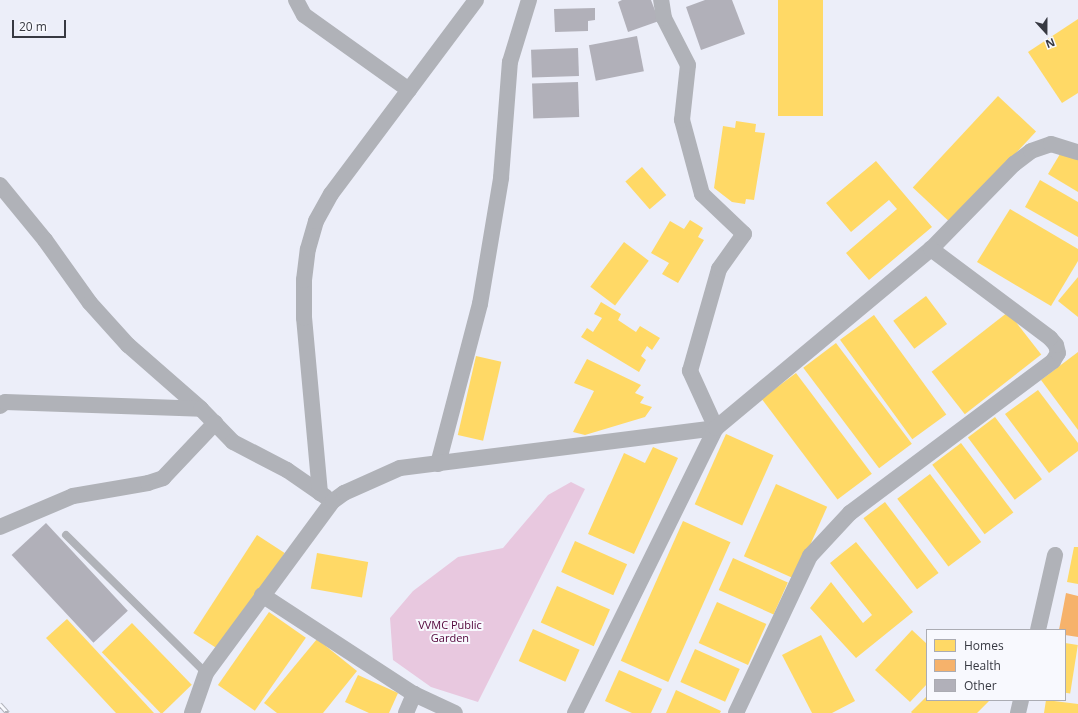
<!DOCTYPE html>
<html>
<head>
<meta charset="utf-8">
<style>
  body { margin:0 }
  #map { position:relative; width:1078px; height:713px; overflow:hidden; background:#eceef9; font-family:"Open Sans",sans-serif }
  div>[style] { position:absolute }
  .green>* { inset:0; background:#e8c8df }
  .homes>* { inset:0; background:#ffd966; transform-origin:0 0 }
  .health>* { inset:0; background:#f6b26b }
  .building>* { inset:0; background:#b1b0b9; transform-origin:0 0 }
  .lane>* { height:8px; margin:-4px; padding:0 4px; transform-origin:4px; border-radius:4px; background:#b0b2b8 }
  .street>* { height:16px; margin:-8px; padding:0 8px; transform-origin:8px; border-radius:8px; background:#b0b2b8 }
  .rail>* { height:4.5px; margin-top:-2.25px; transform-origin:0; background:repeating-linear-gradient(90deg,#f8f9fe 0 9px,#b0b2b9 0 18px); box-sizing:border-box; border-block:1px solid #b0b2b9 }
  span { translate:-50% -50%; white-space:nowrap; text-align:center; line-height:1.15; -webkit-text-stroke:4px #f8f9fe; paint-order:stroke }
  .park-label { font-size:11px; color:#510339 }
  .legend { position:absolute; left:926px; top:629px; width:140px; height:72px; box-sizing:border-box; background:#f8f9fe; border:1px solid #abacb3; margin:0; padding:5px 7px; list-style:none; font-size:12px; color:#373942 }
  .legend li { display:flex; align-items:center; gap:8px; height:20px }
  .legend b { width:20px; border:1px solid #abacb3 }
  .north { position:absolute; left:1026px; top:12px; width:40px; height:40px; -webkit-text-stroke:3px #f8f9fe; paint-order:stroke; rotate:159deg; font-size:11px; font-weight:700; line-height:16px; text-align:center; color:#373942 }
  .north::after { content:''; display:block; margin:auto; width:14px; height:18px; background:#373942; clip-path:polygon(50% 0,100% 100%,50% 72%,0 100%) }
  .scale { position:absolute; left:12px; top:20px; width:54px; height:18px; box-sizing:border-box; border:2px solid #373942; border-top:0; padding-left:5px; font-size:12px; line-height:14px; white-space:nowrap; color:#373942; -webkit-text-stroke:3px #f8f9fe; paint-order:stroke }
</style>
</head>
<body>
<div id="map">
  <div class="green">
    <i style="clip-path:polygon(571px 482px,585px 489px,478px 702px,431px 687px,393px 660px,390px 618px,413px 591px,458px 557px,503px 548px,548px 495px)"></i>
  </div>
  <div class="homes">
    <i style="left:778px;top:0;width:45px;height:116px"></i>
    <i style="clip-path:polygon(1078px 19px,1078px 93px,1062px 103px,1028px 52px)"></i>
    <i style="left:998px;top:96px;width:52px;height:125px;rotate:43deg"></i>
    <i style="clip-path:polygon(736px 121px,756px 124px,755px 132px,765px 133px,754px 200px,746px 199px,745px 204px,732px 202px,714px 188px,723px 126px,735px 128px)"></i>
    <i style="clip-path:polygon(1063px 149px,1078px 158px,1078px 192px,1048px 174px)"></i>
    <i style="clip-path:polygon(876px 161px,932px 227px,869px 280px,846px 253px,897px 209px,889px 200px,851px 232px,826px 203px)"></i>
    <i style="left:642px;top:167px;width:37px;height:22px;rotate:49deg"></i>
    <i style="clip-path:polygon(1040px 180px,1078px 202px,1078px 237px,1025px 207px)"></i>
    <i style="clip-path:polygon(1010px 209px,1078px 249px,1078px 261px,1051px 306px,977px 262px)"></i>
    <i style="clip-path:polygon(690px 220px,703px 228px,698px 237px,704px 240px,678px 283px,662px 274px,669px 263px,651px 253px,670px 221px,684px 229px)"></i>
    <i style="left:624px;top:242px;width:31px;height:56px;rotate:37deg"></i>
    <i style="clip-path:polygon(1078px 277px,1078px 317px,1058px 301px)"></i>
    <i style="left:926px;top:296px;width:35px;height:41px;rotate:53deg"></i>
    <i style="clip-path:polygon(601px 302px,621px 314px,618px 320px,636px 332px,640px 326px,660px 338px,652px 350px,647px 346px,641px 356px,646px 360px,639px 372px,581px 337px,587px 328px,593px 332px,602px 318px,594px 314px)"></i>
    <i style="left:1008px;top:312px;width:54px;height:97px;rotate:52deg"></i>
    <i style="left:874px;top:315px;width:123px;height:42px;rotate:54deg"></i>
    <i style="left:836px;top:343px;width:126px;height:41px;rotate:53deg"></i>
    <i style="clip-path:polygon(1078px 352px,1078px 430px,1041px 380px)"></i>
    <i style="left:476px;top:356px;width:26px;height:81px;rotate:13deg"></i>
    <i style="clip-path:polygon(587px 359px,641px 385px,635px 393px,644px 397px,640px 403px,652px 407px,645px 417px,585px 435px,573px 432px,594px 391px,574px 383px)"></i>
    <i style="left:796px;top:373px;width:126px;height:43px;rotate:53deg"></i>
    <i style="clip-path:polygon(1038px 390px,1078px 443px,1078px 451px,1049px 473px,1005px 414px)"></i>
    <i style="left:995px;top:417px;width:78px;height:34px;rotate:53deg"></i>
    <i style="left:726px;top:434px;width:52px;height:77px;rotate:24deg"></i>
    <i style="left:961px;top:443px;width:87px;height:36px;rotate:53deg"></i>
    <i style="clip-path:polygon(653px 447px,678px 458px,634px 554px,588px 534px,624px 453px,645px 463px)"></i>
    <i style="left:930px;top:474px;width:85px;height:41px;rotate:53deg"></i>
    <i style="left:776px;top:484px;width:56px;height:79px;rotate:24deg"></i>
    <i style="left:885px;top:502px;width:89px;height:27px;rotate:53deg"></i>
    <i style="left:683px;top:521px;width:52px;height:153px;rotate:24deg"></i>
    <i style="left:257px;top:535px;width:33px;height:117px;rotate:33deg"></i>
    <i style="left:575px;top:541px;width:57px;height:34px;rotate:24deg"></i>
    <i style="clip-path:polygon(856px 542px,913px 612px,856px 658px,810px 608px,831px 582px,863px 623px,872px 615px,830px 563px)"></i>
    <i style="clip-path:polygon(1074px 547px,1078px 547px,1078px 584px,1067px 582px)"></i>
    <i style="left:317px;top:553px;width:52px;height:36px;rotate:10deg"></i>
    <i style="left:733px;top:558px;width:60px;height:35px;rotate:24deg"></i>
    <i style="left:557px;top:586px;width:58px;height:40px;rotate:24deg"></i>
    <i style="left:717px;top:602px;width:54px;height:45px;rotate:24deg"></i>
    <i style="left:269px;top:612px;width:45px;height:89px;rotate:35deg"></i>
    <i style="clip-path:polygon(67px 619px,154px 713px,116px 713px,46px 638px)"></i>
    <i style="left:132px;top:623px;width:86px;height:42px;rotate:46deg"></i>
    <i style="left:533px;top:629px;width:51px;height:35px;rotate:24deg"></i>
    <i style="clip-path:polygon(912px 630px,927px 644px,927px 684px,910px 702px,875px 670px)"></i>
    <i style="clip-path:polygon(821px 635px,855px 701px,832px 713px,812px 713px,782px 655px)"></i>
    <i style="clip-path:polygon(317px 639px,357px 671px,323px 713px,277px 713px,264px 703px)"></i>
    <i style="left:1065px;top:643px;width:13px;height:49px;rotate:9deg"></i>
    <i style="left:695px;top:649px;width:49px;height:36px;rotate:24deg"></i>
    <i style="clip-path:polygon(619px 670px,662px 689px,651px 713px,632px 713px,605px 701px)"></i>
    <i style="clip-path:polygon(358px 675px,398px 693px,389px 713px,369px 713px,345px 702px)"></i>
    <i style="clip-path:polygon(676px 690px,721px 711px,720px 713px,666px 713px)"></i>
    <i style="clip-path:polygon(927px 696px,927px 700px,989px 701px,977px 713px,912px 713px,911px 712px)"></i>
    <i style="clip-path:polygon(1046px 700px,1078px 704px,1078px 713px,1044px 713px)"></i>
  </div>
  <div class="health">
    <i style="clip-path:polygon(1066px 593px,1078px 596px,1078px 637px,1065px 635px,1065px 630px,1059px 630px)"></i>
  </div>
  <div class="building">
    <i style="clip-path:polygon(622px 0,651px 0,659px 21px,628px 32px,618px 2px)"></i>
    <i style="clip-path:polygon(705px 0,732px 0,745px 34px,701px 50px,686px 7px)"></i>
    <i style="clip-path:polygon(595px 8px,595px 20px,588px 21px,588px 31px,555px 32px,554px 9px)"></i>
    <i style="left:637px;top:36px;width:36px;height:49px;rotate:79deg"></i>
    <i style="left:578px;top:48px;width:28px;height:47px;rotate:88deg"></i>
    <i style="left:578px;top:82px;width:35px;height:46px;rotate:88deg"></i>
    <i style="left:46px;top:523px;width:120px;height:47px;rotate:47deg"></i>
  </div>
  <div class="lane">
    <i style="left:66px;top:535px;width:197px;rotate:44.6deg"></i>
  </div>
  <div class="street">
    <i style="left:296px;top:0;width:17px;rotate:62deg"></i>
    <i style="left:304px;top:15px;width:129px;rotate:35.5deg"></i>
    <i style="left:0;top:185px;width:71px;rotate:50.7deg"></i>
    <i style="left:45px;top:240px;width:77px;rotate:54.5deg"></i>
    <i style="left:90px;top:303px;width:57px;rotate:47.9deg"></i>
    <i style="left:128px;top:345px;width:97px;rotate:41.2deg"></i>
    <i style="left:0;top:406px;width:6px;rotate:-39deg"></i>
    <i style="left:5px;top:402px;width:196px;rotate:2deg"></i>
    <i style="left:201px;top:409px;width:46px;rotate:45.9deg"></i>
    <i style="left:233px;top:442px;width:61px;rotate:27.4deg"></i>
    <i style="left:287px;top:470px;width:47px;rotate:34.7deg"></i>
    <i style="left:438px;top:464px;width:165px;rotate:-75.3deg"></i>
    <i style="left:480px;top:304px;width:128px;rotate:-80.5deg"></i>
    <i style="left:501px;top:178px;width:116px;rotate:-85.6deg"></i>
    <i style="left:510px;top:62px;width:65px;rotate:-73deg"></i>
    <i style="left:320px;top:493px;width:176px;rotate:-95.2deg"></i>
    <i style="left:304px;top:318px;width:38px;rotate:-90deg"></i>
    <i style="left:304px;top:280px;width:31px;rotate:-83deg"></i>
    <i style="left:308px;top:249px;width:29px;rotate:-74deg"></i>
    <i style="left:316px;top:221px;width:31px;rotate:-61deg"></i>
    <i style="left:331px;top:194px;width:242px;rotate:-53.2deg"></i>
    <i style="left:0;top:527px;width:79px;rotate:-23deg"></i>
    <i style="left:73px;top:496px;width:76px;rotate:-9.8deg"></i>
    <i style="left:148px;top:483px;width:16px;rotate:-18deg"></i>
    <i style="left:163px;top:478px;width:76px;rotate:-46.6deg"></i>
    <i style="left:262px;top:595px;width:181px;rotate:33.1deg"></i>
    <i style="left:414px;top:694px;width:45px;rotate:24.9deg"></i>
    <i style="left:1038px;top:630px;width:77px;rotate:-77.2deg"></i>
    <i style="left:192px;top:713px;width:42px;rotate:-70.7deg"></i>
    <i style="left:206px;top:673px;width:214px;rotate:-53.6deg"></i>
    <i style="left:333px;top:501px;width:14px;rotate:-36deg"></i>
    <i style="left:344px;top:493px;width:61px;rotate:-24.1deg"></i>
    <i style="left:400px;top:468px;width:319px;rotate:-7.2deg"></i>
    <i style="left:716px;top:428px;width:63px;rotate:-114.5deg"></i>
    <i style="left:690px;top:371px;width:106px;rotate:-74.1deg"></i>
    <i style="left:719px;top:269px;width:43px;rotate:-54.5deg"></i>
    <i style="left:744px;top:234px;width:58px;rotate:-136.4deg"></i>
    <i style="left:702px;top:194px;width:77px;rotate:-105.1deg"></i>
    <i style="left:682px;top:120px;width:55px;rotate:-83.8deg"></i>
    <i style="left:688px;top:65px;width:53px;rotate:-117.1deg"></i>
    <i style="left:664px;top:18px;width:18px;rotate:-99deg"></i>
    <i style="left:406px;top:713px;width:21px;rotate:-67deg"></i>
    <i style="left:575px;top:713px;width:318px;rotate:-63.7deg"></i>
    <i style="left:716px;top:428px;width:280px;rotate:-39.8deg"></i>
    <i style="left:931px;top:249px;width:119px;rotate:-45.7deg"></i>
    <i style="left:1014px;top:164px;width:21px;rotate:-37deg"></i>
    <i style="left:1031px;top:151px;width:21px;rotate:-19deg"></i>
    <i style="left:1051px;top:144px;width:28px;rotate:17deg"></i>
    <i style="left:736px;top:713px;width:174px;rotate:-64.8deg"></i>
    <i style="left:810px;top:556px;width:59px;rotate:-47.1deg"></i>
    <i style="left:850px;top:513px;width:254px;rotate:-36.8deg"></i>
    <i style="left:1053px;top:361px;width:9px;rotate:-58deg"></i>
    <i style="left:1058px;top:353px;width:8px;rotate:-104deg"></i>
    <i style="left:1056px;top:345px;width:9px;rotate:-131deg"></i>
    <i style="left:1050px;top:338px;width:149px;rotate:-143.2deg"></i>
    <i style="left:1018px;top:713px;width:13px;rotate:-77deg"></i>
  </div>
  <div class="rail">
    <i style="left:0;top:704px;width:12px;rotate:48deg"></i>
  </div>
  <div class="park-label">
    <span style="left:450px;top:632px">VVMC Public<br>Garden</span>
  </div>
  <ul class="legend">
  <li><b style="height:11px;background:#ffd966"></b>Homes</li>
  <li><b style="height:11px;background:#f6b26b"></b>Health</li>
  <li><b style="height:11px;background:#b1b0b9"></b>Other</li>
  </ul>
  <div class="north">N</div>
  <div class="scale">20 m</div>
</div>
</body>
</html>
